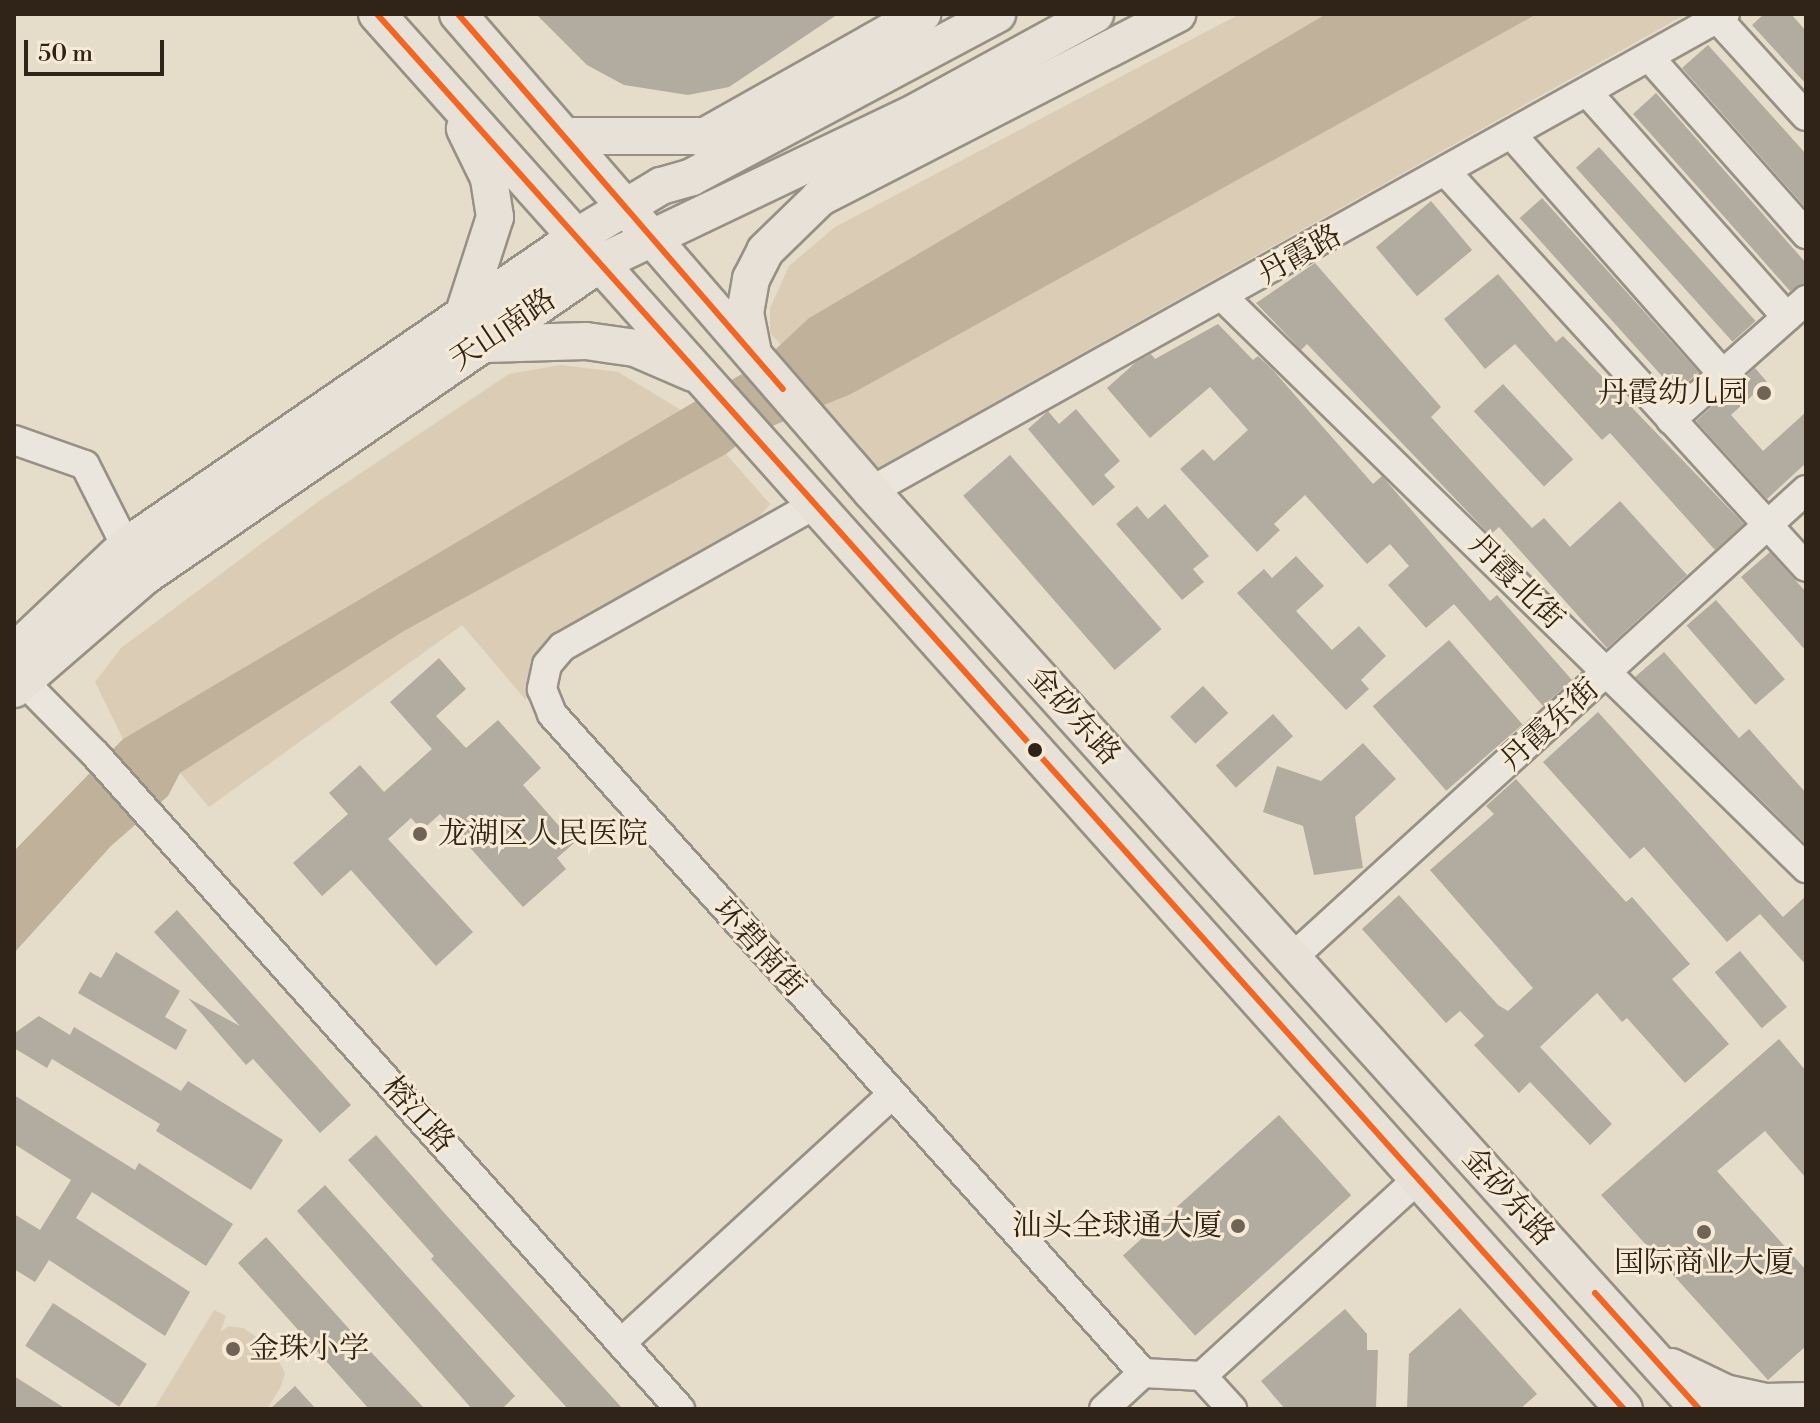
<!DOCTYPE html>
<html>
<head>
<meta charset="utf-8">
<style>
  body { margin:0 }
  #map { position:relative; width:1820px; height:1423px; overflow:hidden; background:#e6dcca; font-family:"Libre Bodoni","Noto Serif SC",serif }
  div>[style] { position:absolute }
  .green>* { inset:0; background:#daccb5 }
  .water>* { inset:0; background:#c0b19a }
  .building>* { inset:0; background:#b2ab9f; transform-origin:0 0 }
  .roads { filter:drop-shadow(2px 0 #979085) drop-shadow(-2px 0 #979085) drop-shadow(0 2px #979085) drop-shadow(0 -2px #979085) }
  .minor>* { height:28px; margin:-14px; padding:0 14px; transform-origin:14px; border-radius:14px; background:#eae5dd }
  .major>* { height:36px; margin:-18px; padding:0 18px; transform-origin:18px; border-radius:18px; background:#e7e1d7 }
  .bus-1>* { height:6px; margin:-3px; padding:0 3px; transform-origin:3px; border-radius:3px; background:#f26522 }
  .dots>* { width:22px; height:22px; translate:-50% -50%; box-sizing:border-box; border:4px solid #f6ead5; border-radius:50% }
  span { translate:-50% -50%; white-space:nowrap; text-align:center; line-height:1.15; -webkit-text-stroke:6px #f6ead5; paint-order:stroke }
  .street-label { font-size:30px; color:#302418 }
  .poi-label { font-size:30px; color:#302418 }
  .right { translate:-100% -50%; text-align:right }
  .left { translate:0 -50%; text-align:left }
  .frame { position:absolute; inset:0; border:16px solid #302418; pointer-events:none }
  .scale { position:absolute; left:24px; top:40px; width:140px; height:36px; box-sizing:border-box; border:4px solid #302418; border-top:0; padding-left:10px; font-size:24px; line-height:28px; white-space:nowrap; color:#302418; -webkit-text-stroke:6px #f6ead5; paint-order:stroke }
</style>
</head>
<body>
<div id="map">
  <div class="green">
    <i style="clip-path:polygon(1240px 14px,1326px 14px,809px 318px,782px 346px,770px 333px,770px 308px,789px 266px,835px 227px)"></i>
    <i style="clip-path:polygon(1537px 14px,1686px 14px,876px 469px,822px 405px)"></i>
    <i style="clip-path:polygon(561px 365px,618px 372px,681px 410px,123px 739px,95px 682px,121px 648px,319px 501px,509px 374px)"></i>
    <i style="clip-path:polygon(726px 454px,770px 504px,760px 516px,549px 636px,531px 660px,526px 700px,462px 625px,209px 807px,180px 773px,404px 631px)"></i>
    <i style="clip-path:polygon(214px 1310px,226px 1316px,220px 1332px,229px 1326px,243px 1328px,272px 1347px,285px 1374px,280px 1388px,267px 1409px,154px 1409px)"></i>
  </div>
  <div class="water">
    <i style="clip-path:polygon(1326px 14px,1537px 14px,851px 394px,750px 435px,726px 454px,404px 631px,180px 773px,168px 796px,111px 846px,14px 953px,14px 851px,123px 739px,762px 362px,809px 318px)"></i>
  </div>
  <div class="building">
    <i style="clip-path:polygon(536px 14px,838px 14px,729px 87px,688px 95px,624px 85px,587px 65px)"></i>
    <i style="clip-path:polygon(1764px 14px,1791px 14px,1806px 31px,1806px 84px,1752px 25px)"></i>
    <i style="clip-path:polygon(1708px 45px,1806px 154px,1806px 208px,1682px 68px)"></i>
    <i style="clip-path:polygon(1656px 93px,1806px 263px,1805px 283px,1790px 291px,1633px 114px)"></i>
    <i style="left:1599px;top:147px;width:234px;height:31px;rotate:48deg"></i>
    <i style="left:1542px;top:198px;width:234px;height:30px;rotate:48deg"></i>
    <i style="left:1431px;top:201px;width:64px;height:72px;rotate:50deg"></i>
    <i style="clip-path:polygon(1315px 263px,1441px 407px,1431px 417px,1532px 528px,1544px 518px,1570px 547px,1620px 501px,1687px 575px,1607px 648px,1499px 527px,1490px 535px,1307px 344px,1301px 350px,1256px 303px)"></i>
    <i style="clip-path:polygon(1498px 274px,1556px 342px,1563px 336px,1744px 524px,1715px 550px,1610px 433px,1602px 440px,1515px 344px,1485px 369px,1444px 319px)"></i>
    <i style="clip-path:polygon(1218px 324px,1253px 360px,1258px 356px,1272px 369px,1373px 484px,1382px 476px,1490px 601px,1497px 595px,1572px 680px,1543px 706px,1454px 604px,1426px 628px,1388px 585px,1409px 566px,1390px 544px,1367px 564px,1305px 495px,1274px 524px,1280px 530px,1257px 552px,1180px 469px,1203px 449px,1214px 461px,1248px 430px,1210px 387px,1150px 438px,1107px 388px,1136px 362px,1151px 354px,1155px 359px)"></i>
    <i style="clip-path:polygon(1755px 368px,1767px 382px,1731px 415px,1763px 451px,1806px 412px,1806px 463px,1767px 499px,1696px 421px)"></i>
    <i style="left:1503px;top:384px;width:103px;height:40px;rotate:47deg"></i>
    <i style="clip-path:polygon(1076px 409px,1120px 461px,1104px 475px,1115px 487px,1093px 506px,1028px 429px,1048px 411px,1059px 424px)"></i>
    <i style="left:1010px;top:455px;width:231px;height:62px;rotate:49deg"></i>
    <i style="clip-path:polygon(1165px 504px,1209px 556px,1193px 569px,1204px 582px,1182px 600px,1116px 524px,1137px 506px,1148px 519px)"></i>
    <i style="clip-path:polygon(1770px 552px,1806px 592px,1806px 651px,1741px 577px)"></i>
    <i style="clip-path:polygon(1296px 556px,1324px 586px,1296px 611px,1332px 650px,1359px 626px,1386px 656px,1361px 680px,1369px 689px,1346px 710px,1237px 593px,1264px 569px,1272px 578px)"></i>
    <i style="left:1716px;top:600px;width:105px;height:39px;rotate:49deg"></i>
    <i style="left:1449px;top:640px;width:112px;height:101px;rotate:49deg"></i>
    <i style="clip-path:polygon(1664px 652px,1739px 738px,1749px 729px,1806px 793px,1806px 844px,1635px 677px)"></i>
    <i style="clip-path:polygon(439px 658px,466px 689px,436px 716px,466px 748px,498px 720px,541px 768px,523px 785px,574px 843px,557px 858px,566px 869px,523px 907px,440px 814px,422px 830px,411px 818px,388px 839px,473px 932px,436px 966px,351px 870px,322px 896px,293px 863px,348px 814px,329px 793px,360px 765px,384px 792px,432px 749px,390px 702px)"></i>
    <i style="left:1203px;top:686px;width:37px;height:45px;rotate:47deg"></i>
    <i style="clip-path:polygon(1598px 712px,1783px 917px,1806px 896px,1806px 965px,1760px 914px,1727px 942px,1644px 847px,1630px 859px,1543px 762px)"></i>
    <i style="left:1273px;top:714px;width:30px;height:77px;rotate:48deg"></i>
    <i style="clip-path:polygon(1363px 743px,1396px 779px,1355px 817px,1363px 868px,1314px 875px,1303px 826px,1263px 812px,1277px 766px,1321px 781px)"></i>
    <i style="clip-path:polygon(1516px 779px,1626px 902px,1632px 897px,1690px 964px,1672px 979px,1729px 1044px,1685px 1083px,1627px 1018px,1622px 1022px,1597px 993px,1540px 1047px,1612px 1124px,1590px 1145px,1530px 1082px,1519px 1093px,1474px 1045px,1484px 1036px,1460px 1011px,1446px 1023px,1362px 929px,1399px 895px,1498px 1005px,1508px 1011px,1533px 988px,1430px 870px,1494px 814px,1486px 806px)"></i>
    <i style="clip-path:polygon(177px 910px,351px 1105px,320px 1133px,253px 1059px,246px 1065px,188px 998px,240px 1026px,154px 932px)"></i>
    <i style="left:1740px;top:951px;width:73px;height:33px;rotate:50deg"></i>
    <i style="clip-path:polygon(116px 952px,180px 991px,165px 1017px,187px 1030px,176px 1050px,78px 993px,90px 972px,101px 978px)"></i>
    <i style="clip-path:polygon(39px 1016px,70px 1035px,74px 1027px,181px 1091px,188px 1081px,283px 1140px,251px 1190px,156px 1131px,160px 1124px,52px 1059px,47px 1068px,14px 1048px,16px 1032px)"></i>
    <i style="clip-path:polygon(1779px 1039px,1806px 1071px,1806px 1178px,1765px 1131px,1717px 1171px,1806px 1270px,1806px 1346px,1768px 1380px,1601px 1195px)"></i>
    <i style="clip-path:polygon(14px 1095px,135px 1170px,139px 1163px,233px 1224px,206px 1266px,92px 1192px,76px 1218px,190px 1292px,165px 1336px,49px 1260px,35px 1282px,14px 1269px,14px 1214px,40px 1230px,71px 1180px,14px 1144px)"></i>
    <i style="left:1279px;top:1115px;width:108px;height:210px;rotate:48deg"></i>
    <i style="clip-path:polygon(376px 1135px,447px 1216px,623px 1409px,568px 1409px,431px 1259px,434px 1256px,348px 1160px)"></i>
    <i style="clip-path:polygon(325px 1185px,515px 1396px,502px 1409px,472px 1409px,297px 1211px)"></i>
    <i style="clip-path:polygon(266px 1237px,352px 1332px,425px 1409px,369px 1409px,238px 1263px)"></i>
    <i style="left:53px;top:1303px;width:112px;height:51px;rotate:33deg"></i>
    <i style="clip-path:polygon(1460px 1308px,1537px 1394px,1520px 1409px,1407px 1409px,1409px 1354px)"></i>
    <i style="clip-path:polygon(1345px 1309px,1367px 1334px,1367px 1350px,1378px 1350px,1376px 1409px,1285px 1409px,1261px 1381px)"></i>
    <i style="clip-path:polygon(14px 1376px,66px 1409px,14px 1409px)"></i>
    <i style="clip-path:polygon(295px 1386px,316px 1409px,270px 1409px)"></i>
  </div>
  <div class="roads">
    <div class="minor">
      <i style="left:1717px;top:18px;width:132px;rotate:47.8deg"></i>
      <i style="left:1649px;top:57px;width:237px;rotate:48.4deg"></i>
      <i style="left:1587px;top:92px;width:301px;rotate:48.4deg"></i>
      <i style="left:1512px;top:135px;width:319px;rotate:48.6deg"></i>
      <i style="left:1446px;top:172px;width:534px;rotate:47.65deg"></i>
      <i style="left:1224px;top:298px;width:815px;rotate:44.4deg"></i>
      <i style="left:1671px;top:420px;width:181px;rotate:-41.6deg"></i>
      <i style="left:14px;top:440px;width:75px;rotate:19.4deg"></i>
      <i style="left:85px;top:465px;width:91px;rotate:63.2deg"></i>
      <i style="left:871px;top:491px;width:978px;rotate:-29.19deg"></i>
      <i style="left:814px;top:505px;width:289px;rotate:150.6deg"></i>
      <i style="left:562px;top:647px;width:23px;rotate:130deg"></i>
      <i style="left:547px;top:665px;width:25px;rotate:102deg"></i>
      <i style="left:542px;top:689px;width:27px;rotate:68deg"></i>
      <i style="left:552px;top:714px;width:885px;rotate:48.11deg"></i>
      <i style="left:1143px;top:1373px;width:59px;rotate:2.9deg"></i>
      <i style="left:1202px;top:1376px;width:45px;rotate:47.7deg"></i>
      <i style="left:22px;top:680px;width:105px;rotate:45.4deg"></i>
      <i style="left:96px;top:755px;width:877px;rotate:48.24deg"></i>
      <i style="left:1292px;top:958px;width:695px;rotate:-42.32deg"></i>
      <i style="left:621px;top:1343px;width:366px;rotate:-42.5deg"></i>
      <i style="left:1202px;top:1376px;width:292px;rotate:-42.4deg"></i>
      <i style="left:1104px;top:1409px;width:53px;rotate:-42.7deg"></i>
    </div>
    <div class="major">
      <i style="left:377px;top:14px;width:1871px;rotate:48.21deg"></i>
      <i style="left:458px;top:14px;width:631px;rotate:49.11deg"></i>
      <i style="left:871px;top:491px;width:1236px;rotate:47.95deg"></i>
      <i style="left:568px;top:136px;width:156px"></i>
      <i style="left:702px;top:138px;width:253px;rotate:-29.4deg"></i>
      <i style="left:819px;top:198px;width:403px;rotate:-27.2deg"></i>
      <i style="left:463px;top:316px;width:104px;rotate:-72.1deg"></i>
      <i style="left:495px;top:217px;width:39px;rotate:-99deg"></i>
      <i style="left:489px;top:178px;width:55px;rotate:-116.1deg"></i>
      <i style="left:486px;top:344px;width:100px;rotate:-1.7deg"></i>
      <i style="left:586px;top:341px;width:49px;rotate:8.1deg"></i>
      <i style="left:635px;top:348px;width:63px;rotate:23.3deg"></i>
      <i style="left:753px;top:353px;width:41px;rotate:-101.3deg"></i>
      <i style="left:745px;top:313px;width:35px;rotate:-80deg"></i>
      <i style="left:751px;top:279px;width:31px;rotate:-63deg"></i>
      <i style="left:765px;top:251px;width:98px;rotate:-44.2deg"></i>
      <i style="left:14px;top:652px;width:154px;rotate:-43.4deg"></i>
      <i style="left:126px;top:546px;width:548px;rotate:-34.44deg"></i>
      <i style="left:578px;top:236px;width:97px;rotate:-31.1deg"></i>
      <i style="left:661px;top:186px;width:32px;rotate:-16deg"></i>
      <i style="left:692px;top:177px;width:346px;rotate:-28.1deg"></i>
      <i style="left:14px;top:689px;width:173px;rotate:-40.8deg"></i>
      <i style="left:145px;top:576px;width:554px;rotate:-34.49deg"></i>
      <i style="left:602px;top:262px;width:350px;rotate:-25.5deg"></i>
      <i style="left:918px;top:111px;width:202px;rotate:-28.7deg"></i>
      <i style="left:1671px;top:1367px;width:60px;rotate:25.7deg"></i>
      <i style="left:1725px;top:1393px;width:42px;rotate:12.4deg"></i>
      <i style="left:1766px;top:1402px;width:40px;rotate:-1.4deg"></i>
    </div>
  </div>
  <div class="bus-1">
    <i style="left:377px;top:14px;width:1871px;rotate:48.21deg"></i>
    <i style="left:458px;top:14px;width:496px;rotate:49.1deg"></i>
    <i style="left:1595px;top:1293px;width:156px;rotate:48.1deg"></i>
  </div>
  <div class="dots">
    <i style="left:1764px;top:393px;background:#706456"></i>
    <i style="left:1035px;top:750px;background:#302418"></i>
    <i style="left:420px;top:834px;background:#706456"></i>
    <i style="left:1238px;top:1226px;background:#706456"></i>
    <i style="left:1704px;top:1232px;background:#706456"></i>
    <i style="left:233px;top:1349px;background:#706456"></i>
  </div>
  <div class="street-label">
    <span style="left:1300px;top:255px;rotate:-29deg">丹霞路</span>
    <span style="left:503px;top:330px;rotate:-34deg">天山南路</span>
    <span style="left:1516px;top:582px;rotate:45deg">丹霞北街</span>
    <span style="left:1074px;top:716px;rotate:48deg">金砂东路</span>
    <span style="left:1550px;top:725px;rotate:-42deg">丹霞东街</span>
    <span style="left:759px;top:948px;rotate:48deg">环碧南街</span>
    <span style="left:418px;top:1115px;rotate:48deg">榕江路</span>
    <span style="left:1508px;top:1197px;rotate:48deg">金砂东路</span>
  </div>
  <div class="poi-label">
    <span class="right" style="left:1748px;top:393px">丹霞幼儿园</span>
    <span class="left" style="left:438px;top:834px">龙湖区人民医院</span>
    <span class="right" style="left:1222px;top:1226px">汕头全球通大厦</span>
    <span style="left:1704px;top:1263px">国际商业大厦</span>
    <span class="left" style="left:249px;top:1349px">金珠小学</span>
  </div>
  <div class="frame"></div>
  <div class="scale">50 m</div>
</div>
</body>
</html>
